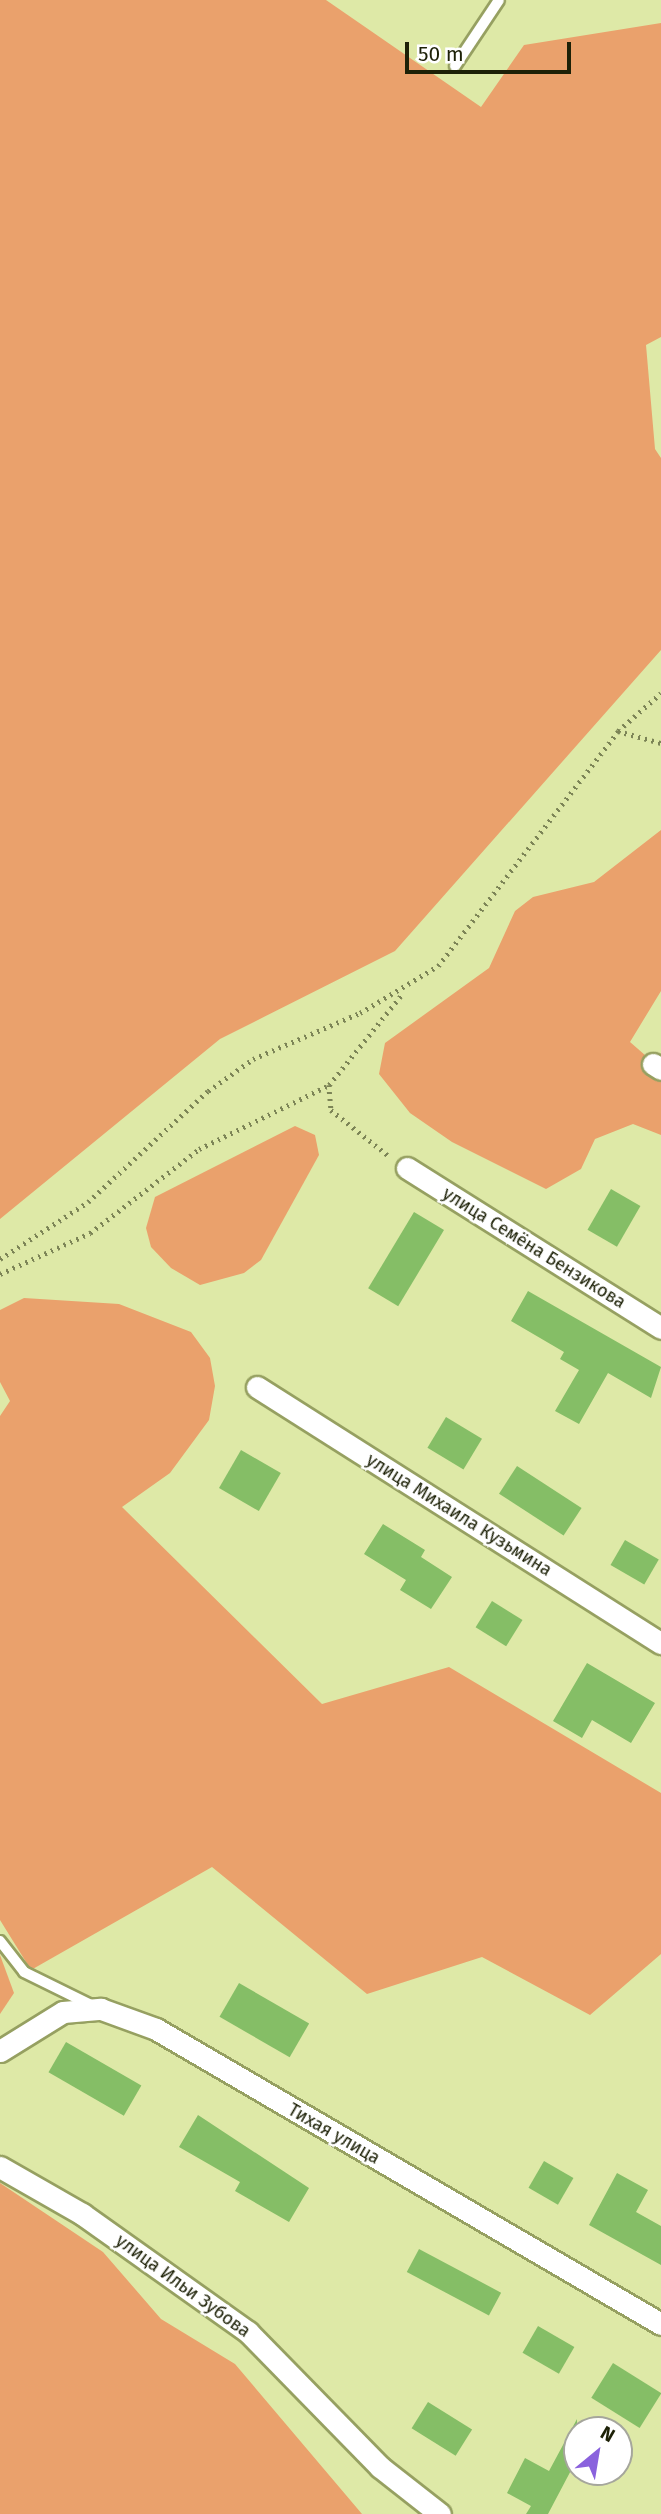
<!DOCTYPE html>
<html>
<head>
<meta charset="utf-8">
<style>
  body { margin:0 }
  #map { position:relative; width:661px; height:2514px; overflow:hidden; background:#dee9a7; font-family:"Fira Sans",sans-serif }
  div>[style] { position:absolute }
  .green>* { inset:0; background:#eaa16c }
  .building>* { inset:0; background:#85be66; transform-origin:0 0 }
  .path>* { height:4.5px; margin-top:-2.25px; transform-origin:0; background:repeating-linear-gradient(90deg,#7c8456 0 2px,transparent 0 7px) }
  .roads { filter:drop-shadow(2px 0 #96a061) drop-shadow(-2px 0 #96a061) drop-shadow(0 2px #96a061) drop-shadow(0 -2px #96a061) }
  .service>* { height:10px; margin:-5px; padding:0 5px; transform-origin:5px; border-radius:5px; background:#fff }
  .minor>* { height:21px; margin:-10.5px; padding:0 10.5px; transform-origin:10.5px; border-radius:10.5px; background:#fff }
  span { translate:-50% -50%; white-space:nowrap; text-align:center; line-height:1.15; -webkit-text-stroke:5px #fff; paint-order:stroke }
  .street-label { font-size:18px; color:#1d2107 }
  .north { position:absolute; left:563px; top:2416px; width:70px; height:70px; box-sizing:border-box; background:#fff; border:2px solid #a5a69c; border-radius:50%; rotate:30deg; font-size:19px; font-weight:700; line-height:28px; text-align:center; color:#1d2107 }
  .north::after { content:''; display:block; margin:auto; width:24px; height:32px; background:#8a62dd; clip-path:polygon(50% 0,100% 100%,50% 72%,0 100%) }
  .scale { position:absolute; left:405px; top:42px; width:166px; height:32px; box-sizing:border-box; border:4px solid #1d2107; border-top:0; padding-left:9px; font-size:21px; line-height:24px; white-space:nowrap; color:#1d2107; -webkit-text-stroke:5px #fff; paint-order:stroke }
</style>
</head>
<body>
<div id="map">
  <div class="green">
    <i style="clip-path:polygon(0 0,326px 0,481px 107px,524px 45px,661px 23px,661px 337px,646px 345px,655px 449px,661px 458px,661px 650px,395px 951px,220px 1039px,0 1219px)"></i>
    <i style="clip-path:polygon(661px 830px,661px 991px,630px 1042px,661px 1069px,661px 1135px,633px 1124px,595px 1139px,581px 1169px,546px 1189px,452px 1142px,410px 1113px,379px 1074px,385px 1043px,489px 968px,515px 911px,533px 897px,594px 882px)"></i>
    <i style="clip-path:polygon(295px 1126px,315px 1135px,319px 1155px,261px 1260px,244px 1273px,200px 1285px,171px 1268px,151px 1247px,146px 1228px,155px 1197px)"></i>
    <i style="clip-path:polygon(24px 1298px,119px 1304px,191px 1332px,210px 1358px,215px 1386px,209px 1420px,170px 1473px,122px 1507px,322px 1704px,449px 1667px,661px 1793px,661px 1954px,590px 2015px,482px 1957px,367px 1994px,212px 1867px,31px 1970px,0 1920px,0 1416px,10px 1401px,0 1382px,0 1310px)"></i>
    <i style="clip-path:polygon(0 1955px,14px 1993px,0 2014px)"></i>
    <i style="clip-path:polygon(0 2183px,103px 2252px,161px 2319px,235px 2364px,362px 2514px,0 2514px)"></i>
  </div>
  <div class="building">
    <i style="left:611px;top:1189px;width:34px;height:47px;rotate:30deg"></i>
    <i style="left:414px;top:1212px;width:35px;height:89px;rotate:31deg"></i>
    <i style="clip-path:polygon(528px 1291px,661px 1367px,651px 1398px,608px 1373px,579px 1424px,555px 1411px,579px 1370px,560px 1359px,564px 1352px,511px 1321px)"></i>
    <i style="left:446px;top:1417px;width:42px;height:36px;rotate:31deg"></i>
    <i style="left:241px;top:1450px;width:46px;height:44px;rotate:30deg"></i>
    <i style="left:517px;top:1466px;width:77px;height:33px;rotate:33deg"></i>
    <i style="clip-path:polygon(383px 1524px,425px 1550px,421px 1557px,452px 1577px,431px 1609px,400px 1590px,406px 1580px,364px 1554px)"></i>
    <i style="left:625px;top:1540px;width:39px;height:29px;rotate:30deg"></i>
    <i style="left:492px;top:1601px;width:36px;height:31px;rotate:32deg"></i>
    <i style="clip-path:polygon(587px 1663px,655px 1703px,631px 1743px,592px 1720px,582px 1738px,553px 1721px)"></i>
    <i style="left:239px;top:1983px;width:81px;height:39px;rotate:30deg"></i>
    <i style="left:66px;top:2042px;width:87px;height:35px;rotate:30deg"></i>
    <i style="clip-path:polygon(198px 2115px,309px 2188px,289px 2222px,235px 2191px,240px 2182px,179px 2147px)"></i>
    <i style="left:544px;top:2161px;width:34px;height:31px;rotate:30deg"></i>
    <i style="clip-path:polygon(617px 2173px,648px 2190px,636px 2212px,661px 2226px,661px 2265px,589px 2225px)"></i>
    <i style="left:419px;top:2249px;width:93px;height:26px;rotate:28deg"></i>
    <i style="left:538px;top:2326px;width:42px;height:31px;rotate:30deg"></i>
    <i style="left:613px;top:2363px;width:57px;height:41px;rotate:32deg"></i>
    <i style="left:428px;top:2402px;width:52px;height:31px;rotate:32deg"></i>
    <i style="clip-path:polygon(577px 2419px,577px 2459px,548px 2514px,526px 2514px,531px 2506px,507px 2493px,525px 2458px,549px 2471px)"></i>
  </div>
  <div class="path">
    <i style="left:618px;top:731px;width:45px;rotate:15.6deg"></i>
    <i style="left:329px;top:1085px;width:25px;rotate:85deg"></i>
    <i style="left:331px;top:1110px;width:75px;rotate:38.5deg"></i>
    <i style="left:0;top:1259px;width:105px;rotate:-32.9deg"></i>
    <i style="left:88px;top:1202px;width:163px;rotate:-42.8deg"></i>
    <i style="left:208px;top:1091px;width:55px;rotate:-35.4deg"></i>
    <i style="left:253px;top:1059px;width:116px;rotate:-23.3deg"></i>
    <i style="left:360px;top:1013px;width:91px;rotate:-31.1deg"></i>
    <i style="left:438px;top:966px;width:296px;rotate:-52.5deg"></i>
    <i style="left:618px;top:731px;width:57px;rotate:-41.5deg"></i>
    <i style="left:0;top:1274px;width:99px;rotate:-24.5deg"></i>
    <i style="left:90px;top:1233px;width:138px;rotate:-37.6deg"></i>
    <i style="left:199px;top:1149px;width:145px;rotate:-26.2deg"></i>
    <i style="left:329px;top:1085px;width:118px;rotate:-51.2deg"></i>
  </div>
  <div class="roads">
    <div class="service">
      <i style="left:455px;top:66px;width:79px;rotate:-56.3deg"></i>
      <i style="left:0;top:1941px;width:39px;rotate:52deg"></i>
      <i style="left:24px;top:1972px;width:77px;rotate:26.2deg"></i>
    </div>
    <div class="minor">
      <i style="left:653px;top:1064px;width:9px;rotate:32deg"></i>
      <i style="left:407px;top:1168px;width:300px;rotate:32.2deg"></i>
      <i style="left:257px;top:1387px;width:478px;rotate:32.4deg"></i>
      <i style="left:0;top:2051px;width:74px;rotate:-31.8deg"></i>
      <i style="left:63px;top:2012px;width:38px;rotate:-5deg"></i>
      <i style="left:101px;top:2009px;width:59px;rotate:20deg"></i>
      <i style="left:156px;top:2029px;width:585px;rotate:30.29deg"></i>
      <i style="left:0;top:2167px;width:95px;rotate:29.8deg"></i>
      <i style="left:82px;top:2214px;width:204px;rotate:35.4deg"></i>
      <i style="left:248px;top:2332px;width:189px;rotate:45.6deg"></i>
      <i style="left:380px;top:2467px;width:76px;rotate:38.1deg"></i>
    </div>
  </div>
  <div class="street-label">
    <span style="left:534px;top:1248px;rotate:32deg">улица Семёна Бензикова</span>
    <span style="left:459px;top:1515px;rotate:32deg">улица Михаила Кузьмина</span>
    <span style="left:334px;top:2134px;rotate:30deg">Тихая улица</span>
    <span style="left:183px;top:2286px;rotate:36deg">улица Ильи Зубова</span>
  </div>
  <div class="north">N</div>
  <div class="scale">50 m</div>
</div>
</body>
</html>
